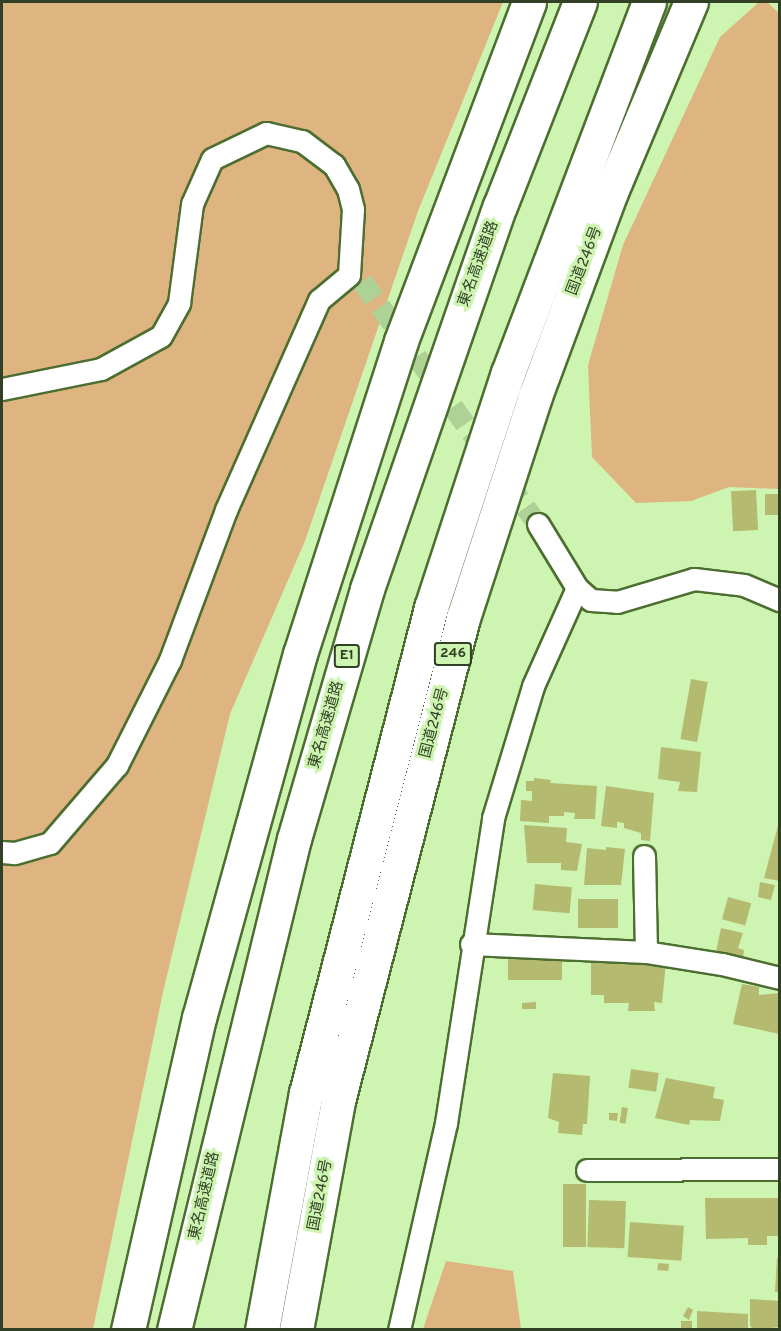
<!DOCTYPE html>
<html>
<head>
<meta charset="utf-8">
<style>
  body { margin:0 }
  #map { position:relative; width:781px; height:1331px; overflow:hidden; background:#cdf5b1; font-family:Overpass,"Noto Sans JP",sans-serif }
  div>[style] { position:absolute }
  .green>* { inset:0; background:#deb480 }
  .building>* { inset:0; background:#b4ba70; transform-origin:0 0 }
  .minor-tunnel>* { height:21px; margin-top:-10.5px; transform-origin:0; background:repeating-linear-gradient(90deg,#aed195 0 21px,transparent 0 31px) }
  .roads { filter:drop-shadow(2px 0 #4c6e30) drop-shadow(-2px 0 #4c6e30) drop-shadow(0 2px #4c6e30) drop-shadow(0 -2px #4c6e30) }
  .minor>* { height:21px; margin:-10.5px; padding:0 10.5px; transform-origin:10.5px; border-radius:10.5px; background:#fff }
  .trunk>* { height:33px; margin:-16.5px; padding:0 16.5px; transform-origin:16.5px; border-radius:16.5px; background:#fff }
  .motorway>* { height:33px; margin:-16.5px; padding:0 16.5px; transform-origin:16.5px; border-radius:16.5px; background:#fff }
  span { translate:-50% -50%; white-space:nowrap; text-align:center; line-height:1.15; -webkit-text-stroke:6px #cdf5b1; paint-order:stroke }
  .shield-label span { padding:2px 4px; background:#cdf5b1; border:2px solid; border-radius:4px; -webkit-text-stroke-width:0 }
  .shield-label { font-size:14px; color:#324126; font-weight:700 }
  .street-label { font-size:15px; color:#324126 }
  .frame { position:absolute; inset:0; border:3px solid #324126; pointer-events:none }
</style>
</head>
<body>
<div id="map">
  <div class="green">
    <i style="clip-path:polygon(2px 2px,503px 2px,418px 211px,305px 541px,230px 714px,163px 992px,93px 1329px,2px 1330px)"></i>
    <i style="clip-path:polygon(759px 2px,767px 2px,780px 14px,779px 489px,729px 487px,691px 501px,636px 503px,592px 457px,588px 365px,623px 245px,720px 37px)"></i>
    <i style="clip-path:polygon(446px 1261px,513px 1271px,521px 1329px,423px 1329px)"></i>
  </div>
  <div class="building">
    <i style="left:756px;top:490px;width:40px;height:25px;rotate:87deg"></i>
    <i style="left:765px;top:494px;width:15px;height:21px"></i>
    <i style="left:691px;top:679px;width:17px;height:61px;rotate:10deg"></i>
    <i style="clip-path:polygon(661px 747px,701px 752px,697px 792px,678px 791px,680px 782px,658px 779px)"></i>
    <i style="clip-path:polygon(534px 778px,551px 780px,550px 783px,597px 786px,595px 819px,574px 819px,575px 813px,564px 812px,564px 816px,549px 816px,549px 823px,520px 821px,521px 800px,532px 801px,532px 791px,526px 791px,526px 781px,534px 781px)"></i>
    <i style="clip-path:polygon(606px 786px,654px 793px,650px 841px,641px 840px,641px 833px,624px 828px,624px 823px,617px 822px,617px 828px,601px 826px)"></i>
    <i style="clip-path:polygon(779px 822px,780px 822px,780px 881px,764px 878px)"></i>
    <i style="clip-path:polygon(524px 825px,567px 828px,566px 842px,582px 844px,577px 871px,561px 870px,561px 863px,527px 863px)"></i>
    <i style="clip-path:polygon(606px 847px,625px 849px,621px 885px,584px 885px,587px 848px,606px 850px)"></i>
    <i style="clip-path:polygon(760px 882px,775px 885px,771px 900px,758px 897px)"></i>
    <i style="left:535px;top:884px;width:37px;height:26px;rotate:5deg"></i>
    <i style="left:728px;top:897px;width:24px;height:23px;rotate:15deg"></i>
    <i style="left:578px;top:899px;width:40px;height:29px"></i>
    <i style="clip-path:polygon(721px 928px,743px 933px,738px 948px,744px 950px,743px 958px,716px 952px)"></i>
    <i style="left:508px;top:959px;width:54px;height:21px"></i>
    <i style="clip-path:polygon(591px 960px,666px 962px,662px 1003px,654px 1002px,655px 1011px,628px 1011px,629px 1003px,604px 1003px,604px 995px,591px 995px)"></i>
    <i style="clip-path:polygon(742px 984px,759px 987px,759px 995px,780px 993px,780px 1034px,733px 1024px)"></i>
    <i style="clip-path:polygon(536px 1002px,536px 1009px,522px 1009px,522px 1003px)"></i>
    <i style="left:631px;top:1069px;width:28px;height:19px;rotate:8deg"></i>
    <i style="clip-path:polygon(553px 1073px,590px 1076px,587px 1124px,583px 1124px,582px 1135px,558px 1133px,559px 1122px,548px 1118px)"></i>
    <i style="clip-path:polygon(666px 1078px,715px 1087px,713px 1098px,724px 1100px,720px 1121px,690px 1120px,689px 1125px,655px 1118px)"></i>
    <i style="left:622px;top:1107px;width:6px;height:16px;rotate:9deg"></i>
    <i style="clip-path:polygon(609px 1113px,618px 1113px,617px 1121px,609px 1120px)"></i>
    <i style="left:563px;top:1184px;width:23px;height:63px"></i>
    <i style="clip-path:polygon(705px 1198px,780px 1198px,780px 1236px,767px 1236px,767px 1245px,748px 1245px,748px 1238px,706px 1239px)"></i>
    <i style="left:589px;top:1200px;width:37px;height:47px;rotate:2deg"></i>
    <i style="left:630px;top:1222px;width:54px;height:35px;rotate:4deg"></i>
    <i style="clip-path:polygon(777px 1258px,780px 1258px,780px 1292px,775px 1292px)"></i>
    <i style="left:658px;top:1263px;width:11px;height:7px;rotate:5deg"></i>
    <i style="clip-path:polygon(750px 1299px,780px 1301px,780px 1327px,753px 1330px,750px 1325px)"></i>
    <i style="clip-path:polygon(688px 1307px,693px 1310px,689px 1320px,683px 1316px)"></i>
    <i style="clip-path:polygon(697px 1311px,748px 1314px,748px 1330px,697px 1330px)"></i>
    <i style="left:681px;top:1321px;width:11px;height:9px"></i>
  </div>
  <div class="minor-tunnel">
    <i style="left:362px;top:281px;width:300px;rotate:54.1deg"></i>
  </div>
  <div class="roads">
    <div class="minor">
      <i style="left:2px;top:389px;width:101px;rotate:-11.4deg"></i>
      <i style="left:101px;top:369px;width:68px;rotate:-28.8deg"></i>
      <i style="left:161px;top:336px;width:38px;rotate:-61deg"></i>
      <i style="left:179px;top:303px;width:100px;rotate:-82.5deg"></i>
      <i style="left:192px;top:204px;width:49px;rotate:-66deg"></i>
      <i style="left:212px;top:159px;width:60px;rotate:-25.7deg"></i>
      <i style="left:266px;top:133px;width:37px;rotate:13deg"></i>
      <i style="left:302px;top:141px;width:40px;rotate:37deg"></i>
      <i style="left:334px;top:165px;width:28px;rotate:60deg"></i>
      <i style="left:348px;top:189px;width:21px;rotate:76deg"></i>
      <i style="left:353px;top:209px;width:66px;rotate:93.5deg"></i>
      <i style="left:349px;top:275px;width:39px;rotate:140deg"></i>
      <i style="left:319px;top:300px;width:230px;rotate:113.9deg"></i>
      <i style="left:226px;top:510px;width:160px;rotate:110.5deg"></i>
      <i style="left:170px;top:660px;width:118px;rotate:116.8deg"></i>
      <i style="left:117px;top:765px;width:103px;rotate:130.7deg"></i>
      <i style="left:50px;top:843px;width:37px;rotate:164deg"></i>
      <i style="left:14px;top:853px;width:12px;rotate:-175deg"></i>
      <i style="left:538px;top:524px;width:75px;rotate:58.6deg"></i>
      <i style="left:577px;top:588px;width:18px;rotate:41deg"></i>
      <i style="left:591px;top:600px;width:26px;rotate:4deg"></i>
      <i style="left:617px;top:602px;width:80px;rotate:-16.6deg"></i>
      <i style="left:694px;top:579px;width:50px;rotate:6.8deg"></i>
      <i style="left:744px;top:585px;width:39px;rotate:23deg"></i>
      <i style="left:644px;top:856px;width:96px;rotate:88.8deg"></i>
      <i style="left:471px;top:944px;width:175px;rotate:2.6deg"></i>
      <i style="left:646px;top:952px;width:77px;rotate:9deg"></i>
      <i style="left:722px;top:964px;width:60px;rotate:13.6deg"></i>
      <i style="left:587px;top:1170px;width:193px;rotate:-0.3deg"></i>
      <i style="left:399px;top:1330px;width:212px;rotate:-77.2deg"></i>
      <i style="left:446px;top:1123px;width:309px;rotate:-81.2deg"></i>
      <i style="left:493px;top:818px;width:138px;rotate:-73.1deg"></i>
      <i style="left:533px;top:686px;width:107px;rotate:-65.8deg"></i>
    </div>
    <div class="trunk">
      <i style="left:262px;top:1330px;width:241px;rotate:-79.5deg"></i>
      <i style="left:306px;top:1093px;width:501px;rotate:-75.55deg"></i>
      <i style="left:431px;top:608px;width:247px;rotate:-71.9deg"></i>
      <i style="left:508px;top:373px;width:397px;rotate:-69.2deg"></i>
      <i style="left:296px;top:1330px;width:233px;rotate:-79.6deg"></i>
      <i style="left:338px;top:1101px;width:499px;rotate:-75.5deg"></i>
      <i style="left:463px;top:618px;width:233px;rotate:-72deg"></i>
      <i style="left:535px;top:396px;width:218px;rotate:-69.6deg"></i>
      <i style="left:611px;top:192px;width:206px;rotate:-67.2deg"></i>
    </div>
    <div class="motorway">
      <i style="left:128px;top:1330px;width:320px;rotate:-77.2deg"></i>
      <i style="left:199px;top:1018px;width:378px;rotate:-74.5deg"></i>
      <i style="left:300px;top:654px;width:329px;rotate:-72.1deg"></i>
      <i style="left:401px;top:341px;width:362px;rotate:-69.3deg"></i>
      <i style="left:174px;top:1330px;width:505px;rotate:-76.27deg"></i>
      <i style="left:294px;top:839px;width:260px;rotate:-73.7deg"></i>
      <i style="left:367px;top:589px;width:405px;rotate:-70.9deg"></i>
      <i style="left:500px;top:206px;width:219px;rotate:-68.6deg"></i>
    </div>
  </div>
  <div class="shield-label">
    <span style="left:453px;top:654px">246</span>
    <span style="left:347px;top:656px">E1</span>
  </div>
  <div class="street-label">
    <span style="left:585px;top:261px;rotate:-69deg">国道246号</span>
    <span style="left:479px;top:264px;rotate:-70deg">東名高速道路</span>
    <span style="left:435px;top:723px;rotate:-75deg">国道246号</span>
    <span style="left:327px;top:725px;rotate:-74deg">東名高速道路</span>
    <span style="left:321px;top:1195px;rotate:-79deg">国道246号</span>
    <span style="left:205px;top:1196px;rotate:-77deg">東名高速道路</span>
  </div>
  <div class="frame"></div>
</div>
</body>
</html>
